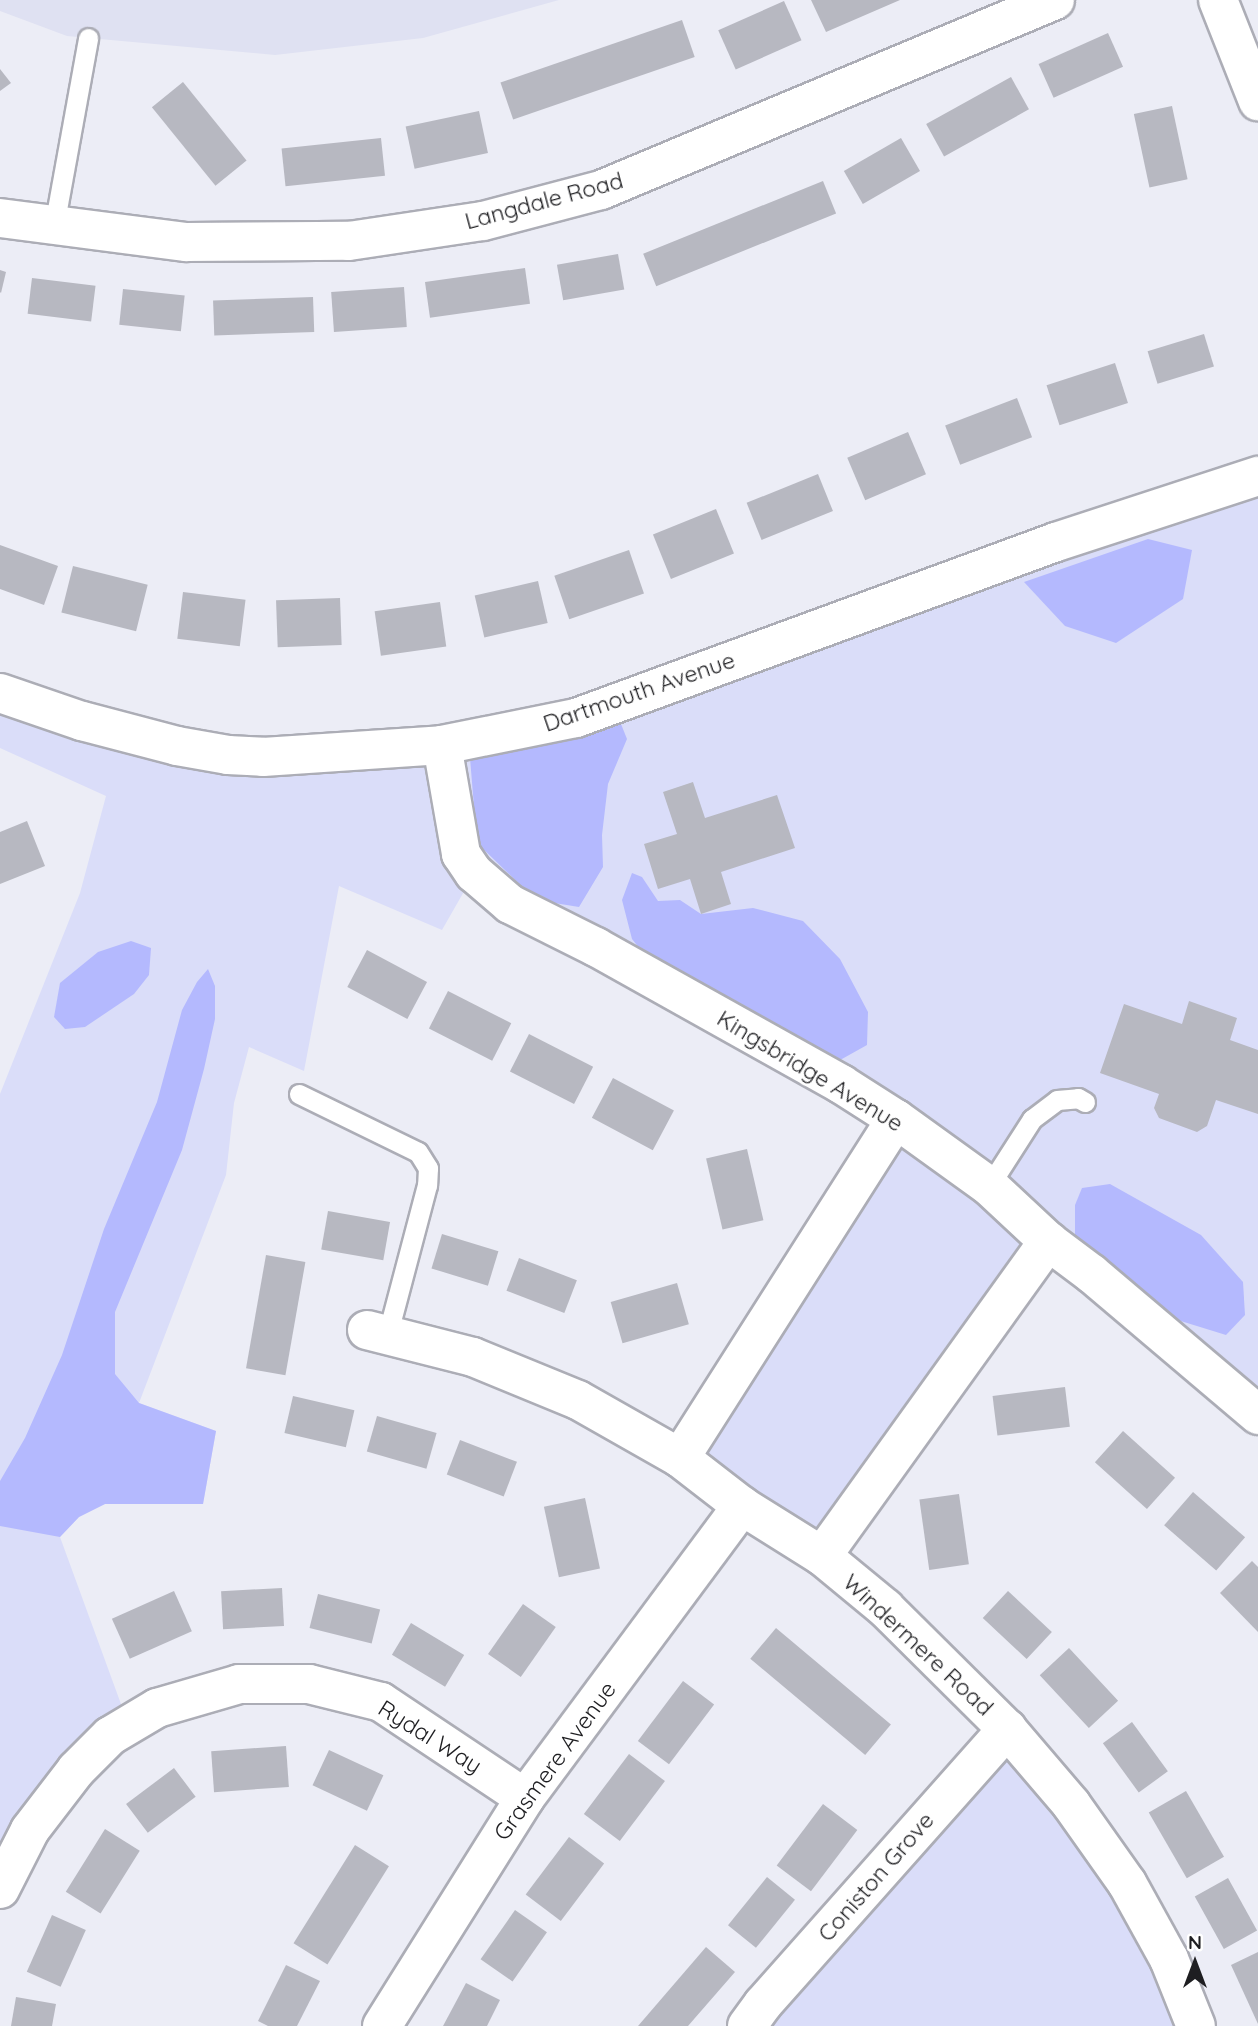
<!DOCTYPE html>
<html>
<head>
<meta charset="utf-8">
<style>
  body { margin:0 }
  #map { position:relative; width:1258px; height:2026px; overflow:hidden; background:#ecedf6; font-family:Quicksand,sans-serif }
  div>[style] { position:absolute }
  .built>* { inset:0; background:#dfe1f2 }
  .green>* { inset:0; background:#daddf9 }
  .forest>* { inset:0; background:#b4b9fe }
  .building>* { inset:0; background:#b7b8c1; transform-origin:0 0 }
  .roads { filter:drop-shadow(2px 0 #acadb6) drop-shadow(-2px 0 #acadb6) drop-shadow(0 2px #acadb6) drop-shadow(0 -2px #acadb6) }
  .lane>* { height:19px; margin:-9.5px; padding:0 9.5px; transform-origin:9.5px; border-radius:9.5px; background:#fff }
  .street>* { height:38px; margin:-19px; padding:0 19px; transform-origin:19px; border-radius:19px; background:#fff }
  .secondary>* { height:38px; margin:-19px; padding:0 19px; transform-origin:19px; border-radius:19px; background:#fff }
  span { translate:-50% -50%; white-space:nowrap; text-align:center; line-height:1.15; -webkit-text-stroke:5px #fff; paint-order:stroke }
  .street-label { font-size:23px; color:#1e1e21 }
  .north { position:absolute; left:1160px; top:1928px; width:70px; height:70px; -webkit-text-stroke:5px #fff; paint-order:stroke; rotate:0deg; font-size:19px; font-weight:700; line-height:28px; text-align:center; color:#1e1e21 }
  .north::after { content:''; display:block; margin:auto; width:24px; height:32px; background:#1e1e21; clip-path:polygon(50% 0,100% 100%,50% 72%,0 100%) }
</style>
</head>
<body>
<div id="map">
  <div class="built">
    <i style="clip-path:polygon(0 0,559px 0,423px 38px,275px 55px,67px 36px,0 11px)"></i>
  </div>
  <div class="green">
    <i style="clip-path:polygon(1258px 476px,1258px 1415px,1048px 1241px,822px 1556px,680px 1458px,896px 1119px,474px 874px,442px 930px,339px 886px,304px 1071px,249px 1047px,234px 1103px,226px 1175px,139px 1403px,216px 1431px,203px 1504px,105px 1504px,79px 1517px,60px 1537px,129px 1726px,0 1891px,0 1094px,80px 893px,106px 796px,0 748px,0 693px,177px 746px,442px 745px)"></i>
    <i style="clip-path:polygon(1007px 1729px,1196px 2026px,747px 2026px)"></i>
  </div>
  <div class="forest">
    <i style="clip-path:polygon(1148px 539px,1192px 550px,1183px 599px,1116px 643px,1065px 626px,1024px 582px)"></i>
    <i style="clip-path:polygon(619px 719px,627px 739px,608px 784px,602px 835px,603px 867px,579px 907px,536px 900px,477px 843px,470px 758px)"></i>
    <i style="clip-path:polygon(632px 873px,642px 877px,658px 901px,680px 900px,701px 914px,753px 908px,803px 921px,840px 959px,868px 1012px,867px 1045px,833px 1064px,660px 974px,632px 939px,622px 900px)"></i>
    <i style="clip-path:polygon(131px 941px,151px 948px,149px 975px,134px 994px,85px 1027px,65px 1029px,54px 1017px,60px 983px,98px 952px)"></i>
    <i style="clip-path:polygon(208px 969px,215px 986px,215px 1019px,204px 1069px,182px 1150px,115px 1312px,115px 1374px,139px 1403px,216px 1431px,203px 1504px,105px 1504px,79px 1517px,60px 1537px,0 1526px,0 1481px,25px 1438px,62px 1355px,104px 1229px,157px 1102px,182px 1010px,197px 982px)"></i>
    <i style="clip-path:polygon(1110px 1184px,1201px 1235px,1243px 1282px,1245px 1315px,1226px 1335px,1171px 1318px,1075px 1237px,1075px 1205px,1082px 1188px)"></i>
  </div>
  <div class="building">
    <i style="clip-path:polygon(811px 0,900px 0,826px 32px)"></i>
    <i style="left:784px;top:1px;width:43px;height:72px;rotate:66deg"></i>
    <i style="left:682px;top:20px;width:39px;height:192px;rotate:71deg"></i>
    <i style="left:1108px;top:33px;width:37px;height:76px;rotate:66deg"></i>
    <i style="clip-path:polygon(0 69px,11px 83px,0 91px)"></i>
    <i style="left:1011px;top:77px;width:37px;height:97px;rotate:61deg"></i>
    <i style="left:183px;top:82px;width:101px;height:40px;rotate:51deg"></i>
    <i style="left:1172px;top:106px;width:75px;height:39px;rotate:78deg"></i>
    <i style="left:479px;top:111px;width:43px;height:75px;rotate:78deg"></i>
    <i style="left:381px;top:138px;width:38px;height:100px;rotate:84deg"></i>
    <i style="left:901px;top:138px;width:38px;height:66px;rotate:60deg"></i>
    <i style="left:823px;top:181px;width:35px;height:194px;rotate:68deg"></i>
    <i style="left:618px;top:254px;width:36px;height:62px;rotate:80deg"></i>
    <i style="left:525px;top:268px;width:36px;height:101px;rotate:82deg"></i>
    <i style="clip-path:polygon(0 270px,6px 272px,1px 293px,0 292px)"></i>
    <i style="left:32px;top:278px;width:64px;height:36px;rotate:7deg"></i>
    <i style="left:404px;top:287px;width:40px;height:73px;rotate:86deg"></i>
    <i style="left:123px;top:289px;width:62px;height:36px;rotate:6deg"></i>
    <i style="left:313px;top:297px;width:35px;height:100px;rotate:88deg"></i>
    <i style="left:1204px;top:334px;width:34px;height:59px;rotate:73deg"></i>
    <i style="left:1115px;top:363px;width:42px;height:72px;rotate:72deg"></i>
    <i style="left:1017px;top:398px;width:42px;height:77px;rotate:69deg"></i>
    <i style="left:908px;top:432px;width:46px;height:66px;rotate:67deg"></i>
    <i style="left:818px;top:474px;width:40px;height:77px;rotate:68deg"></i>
    <i style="left:716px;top:509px;width:48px;height:68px;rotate:68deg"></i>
    <i style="clip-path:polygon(0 545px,58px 566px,44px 605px,0 589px)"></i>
    <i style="left:629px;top:550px;width:46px;height:79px;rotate:71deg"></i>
    <i style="left:73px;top:566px;width:77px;height:48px;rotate:14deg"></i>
    <i style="left:538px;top:581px;width:43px;height:65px;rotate:77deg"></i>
    <i style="left:183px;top:592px;width:63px;height:47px;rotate:7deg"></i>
    <i style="left:340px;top:598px;width:47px;height:64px;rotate:88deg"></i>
    <i style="left:440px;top:602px;width:45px;height:66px;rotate:82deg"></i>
    <i style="clip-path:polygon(693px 782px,705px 818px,777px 795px,795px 848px,721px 872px,731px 904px,701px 914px,690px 879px,658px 889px,644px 844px,677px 834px,663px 792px)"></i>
    <i style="clip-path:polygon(27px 821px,45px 866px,0 884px,0 832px)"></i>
    <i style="left:367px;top:950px;width:68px;height:42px;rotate:28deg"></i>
    <i style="left:448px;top:991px;width:71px;height:42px;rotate:27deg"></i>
    <i style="clip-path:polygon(1189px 1001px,1237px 1018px,1230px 1040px,1258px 1050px,1258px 1114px,1216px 1100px,1207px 1126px,1197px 1132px,1159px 1118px,1154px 1108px,1159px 1094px,1100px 1073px,1124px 1004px,1182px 1024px)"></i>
    <i style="left:529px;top:1034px;width:72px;height:42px;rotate:27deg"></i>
    <i style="left:613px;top:1078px;width:69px;height:45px;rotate:28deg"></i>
    <i style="left:747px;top:1149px;width:73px;height:42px;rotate:77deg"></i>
    <i style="left:328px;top:1211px;width:63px;height:39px;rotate:10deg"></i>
    <i style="left:442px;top:1234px;width:59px;height:36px;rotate:17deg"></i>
    <i style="left:266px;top:1255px;width:40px;height:115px;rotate:10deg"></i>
    <i style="left:519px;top:1258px;width:62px;height:35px;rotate:21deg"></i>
    <i style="left:677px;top:1283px;width:43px;height:69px;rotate:74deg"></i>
    <i style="left:1065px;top:1387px;width:40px;height:73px;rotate:83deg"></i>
    <i style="left:293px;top:1396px;width:63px;height:38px;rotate:13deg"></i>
    <i style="left:377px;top:1416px;width:62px;height:37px;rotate:16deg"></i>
    <i style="left:1123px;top:1431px;width:70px;height:42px;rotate:42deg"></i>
    <i style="left:460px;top:1440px;width:61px;height:37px;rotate:21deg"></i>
    <i style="left:1193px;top:1492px;width:69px;height:44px;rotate:41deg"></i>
    <i style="left:959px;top:1494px;width:71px;height:40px;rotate:82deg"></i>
    <i style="left:585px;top:1498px;width:72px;height:42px;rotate:78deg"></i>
    <i style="clip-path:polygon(1252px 1561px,1258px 1567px,1258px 1632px,1220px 1593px)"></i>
    <i style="left:282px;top:1588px;width:38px;height:61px;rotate:87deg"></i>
    <i style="left:174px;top:1591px;width:44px;height:68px;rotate:66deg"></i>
    <i style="left:1008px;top:1591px;width:60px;height:37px;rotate:43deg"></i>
    <i style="left:318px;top:1594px;width:64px;height:35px;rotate:14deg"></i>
    <i style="left:523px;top:1604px;width:40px;height:61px;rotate:35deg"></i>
    <i style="left:411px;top:1623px;width:62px;height:37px;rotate:31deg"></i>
    <i style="left:776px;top:1628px;width:150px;height:40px;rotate:40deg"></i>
    <i style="left:1069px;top:1648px;width:72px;height:40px;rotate:47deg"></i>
    <i style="left:683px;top:1681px;width:39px;height:75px;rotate:37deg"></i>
    <i style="left:1132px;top:1722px;width:61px;height:36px;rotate:54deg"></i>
    <i style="left:286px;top:1746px;width:41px;height:75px;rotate:86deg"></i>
    <i style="left:329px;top:1750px;width:60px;height:39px;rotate:25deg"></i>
    <i style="left:629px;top:1754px;width:45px;height:75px;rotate:37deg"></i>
    <i style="left:174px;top:1768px;width:36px;height:60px;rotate:53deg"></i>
    <i style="left:1186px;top:1791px;width:76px;height:43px;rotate:60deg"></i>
    <i style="left:823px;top:1804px;width:43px;height:77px;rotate:37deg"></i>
    <i style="left:105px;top:1829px;width:41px;height:74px;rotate:32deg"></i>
    <i style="left:569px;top:1837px;width:44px;height:72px;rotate:37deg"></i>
    <i style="left:355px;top:1845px;width:40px;height:116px;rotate:32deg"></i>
    <i style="left:767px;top:1877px;width:36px;height:62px;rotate:39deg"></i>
    <i style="left:1228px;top:1878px;width:60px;height:38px;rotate:61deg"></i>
    <i style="left:515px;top:1910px;width:39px;height:60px;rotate:35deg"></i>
    <i style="left:52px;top:1915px;width:37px;height:62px;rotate:24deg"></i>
    <i style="clip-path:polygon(706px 1947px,735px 1972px,688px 2026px,638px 2026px)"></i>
    <i style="clip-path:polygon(1258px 1952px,1258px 2024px,1231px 1965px)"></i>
    <i style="clip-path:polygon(286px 1965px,320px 1981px,297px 2026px,268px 2026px,258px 2021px)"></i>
    <i style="clip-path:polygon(466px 1983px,500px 2000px,487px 2026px,443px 2026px)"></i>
    <i style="clip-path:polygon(16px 1997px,56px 2004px,52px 2026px,11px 2026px)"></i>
  </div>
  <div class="roads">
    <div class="lane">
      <i style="left:54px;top:226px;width:191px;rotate:-79.7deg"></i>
      <i style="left:299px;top:1094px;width:132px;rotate:26deg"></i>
      <i style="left:418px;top:1152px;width:19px;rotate:58deg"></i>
      <i style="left:428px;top:1168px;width:17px;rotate:93deg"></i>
      <i style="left:427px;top:1185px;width:153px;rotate:104.8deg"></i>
      <i style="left:989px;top:1186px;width:80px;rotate:-57.3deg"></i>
      <i style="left:1032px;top:1119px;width:31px;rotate:-37deg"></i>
      <i style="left:1057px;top:1100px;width:21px;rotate:-5deg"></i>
      <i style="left:1078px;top:1098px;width:8px;rotate:30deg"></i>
    </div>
    <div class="street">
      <i style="left:1218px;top:0;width:109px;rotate:68.4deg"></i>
      <i style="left:0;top:218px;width:188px;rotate:7.4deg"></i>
      <i style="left:186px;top:242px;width:163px;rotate:-0.4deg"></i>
      <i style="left:349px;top:241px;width:135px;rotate:-8.5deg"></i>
      <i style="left:483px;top:221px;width:122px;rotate:-14.7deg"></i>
      <i style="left:601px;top:190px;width:492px;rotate:-22.7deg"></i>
      <i style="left:367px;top:1330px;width:109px;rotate:14.3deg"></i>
      <i style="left:473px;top:1357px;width:113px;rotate:22.3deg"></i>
      <i style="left:578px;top:1400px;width:117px;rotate:29.6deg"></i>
      <i style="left:680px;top:1458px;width:78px;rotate:37.7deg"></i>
      <i style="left:742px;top:1506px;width:94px;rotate:32deg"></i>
      <i style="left:822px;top:1556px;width:82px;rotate:39.5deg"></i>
      <i style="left:885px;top:1608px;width:172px;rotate:44.8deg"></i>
      <i style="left:1007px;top:1729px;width:99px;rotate:49.5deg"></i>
      <i style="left:1071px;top:1804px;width:97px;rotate:54.7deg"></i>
      <i style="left:1127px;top:1883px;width:87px;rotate:61.1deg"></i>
      <i style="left:1169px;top:1959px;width:72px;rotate:68.1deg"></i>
      <i style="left:680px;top:1458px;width:402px;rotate:-57.5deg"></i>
      <i style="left:822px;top:1556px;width:388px;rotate:-54.3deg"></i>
      <i style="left:0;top:1889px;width:66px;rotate:-63deg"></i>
      <i style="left:30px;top:1830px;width:76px;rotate:-52.5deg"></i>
      <i style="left:76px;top:1770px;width:48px;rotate:-45deg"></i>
      <i style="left:110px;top:1736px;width:55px;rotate:-30.8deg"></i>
      <i style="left:157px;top:1708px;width:85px;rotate:-16.3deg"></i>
      <i style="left:239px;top:1684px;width:70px"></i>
      <i style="left:309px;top:1684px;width:74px;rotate:14deg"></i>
      <i style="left:381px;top:1702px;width:173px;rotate:33.7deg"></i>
      <i style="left:382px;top:2026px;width:269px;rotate:-57.9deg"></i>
      <i style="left:525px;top:1798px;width:364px;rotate:-53.4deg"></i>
      <i style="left:747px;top:2026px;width:27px;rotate:-54deg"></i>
      <i style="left:763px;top:2004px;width:368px;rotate:-48.4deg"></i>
    </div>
    <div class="secondary">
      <i style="left:0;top:693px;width:87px;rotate:18.9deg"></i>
      <i style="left:82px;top:721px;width:98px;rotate:14.7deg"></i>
      <i style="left:177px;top:746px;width:52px;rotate:10deg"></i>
      <i style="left:228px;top:755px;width:35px;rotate:3deg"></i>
      <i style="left:263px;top:757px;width:179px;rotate:-3.8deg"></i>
      <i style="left:442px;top:745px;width:137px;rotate:-11.4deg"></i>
      <i style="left:576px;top:718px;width:511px;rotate:-20.14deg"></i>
      <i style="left:1056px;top:542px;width:213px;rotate:-18.1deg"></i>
      <i style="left:442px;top:745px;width:111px;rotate:80.1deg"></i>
      <i style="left:461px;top:854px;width:23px;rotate:56deg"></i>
      <i style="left:474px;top:873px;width:48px;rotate:40.7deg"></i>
      <i style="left:510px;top:904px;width:96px;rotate:26.6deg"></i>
      <i style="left:596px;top:947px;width:281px;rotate:29.2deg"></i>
      <i style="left:841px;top:1084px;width:65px;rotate:32.5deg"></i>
      <i style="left:896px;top:1119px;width:115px;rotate:35.8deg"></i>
      <i style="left:989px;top:1186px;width:81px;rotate:43deg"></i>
      <i style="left:1048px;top:1241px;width:55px;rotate:36.9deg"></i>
      <i style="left:1092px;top:1274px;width:218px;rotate:40.3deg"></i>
    </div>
  </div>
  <div class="street-label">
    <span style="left:544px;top:201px;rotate:-15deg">Langdale Road</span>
    <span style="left:639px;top:692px;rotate:-19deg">Dartmouth Avenue</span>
    <span style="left:810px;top:1071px;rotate:31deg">Kingsbridge Avenue</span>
    <span style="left:918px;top:1645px;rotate:43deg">Windermere Road</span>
    <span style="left:430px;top:1737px;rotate:32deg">Rydal Way</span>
    <span style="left:555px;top:1761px;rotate:-54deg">Grasmere Avenue</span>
    <span style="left:876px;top:1877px;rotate:-49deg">Coniston Grove</span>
  </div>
  <div class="north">N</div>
</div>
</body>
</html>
